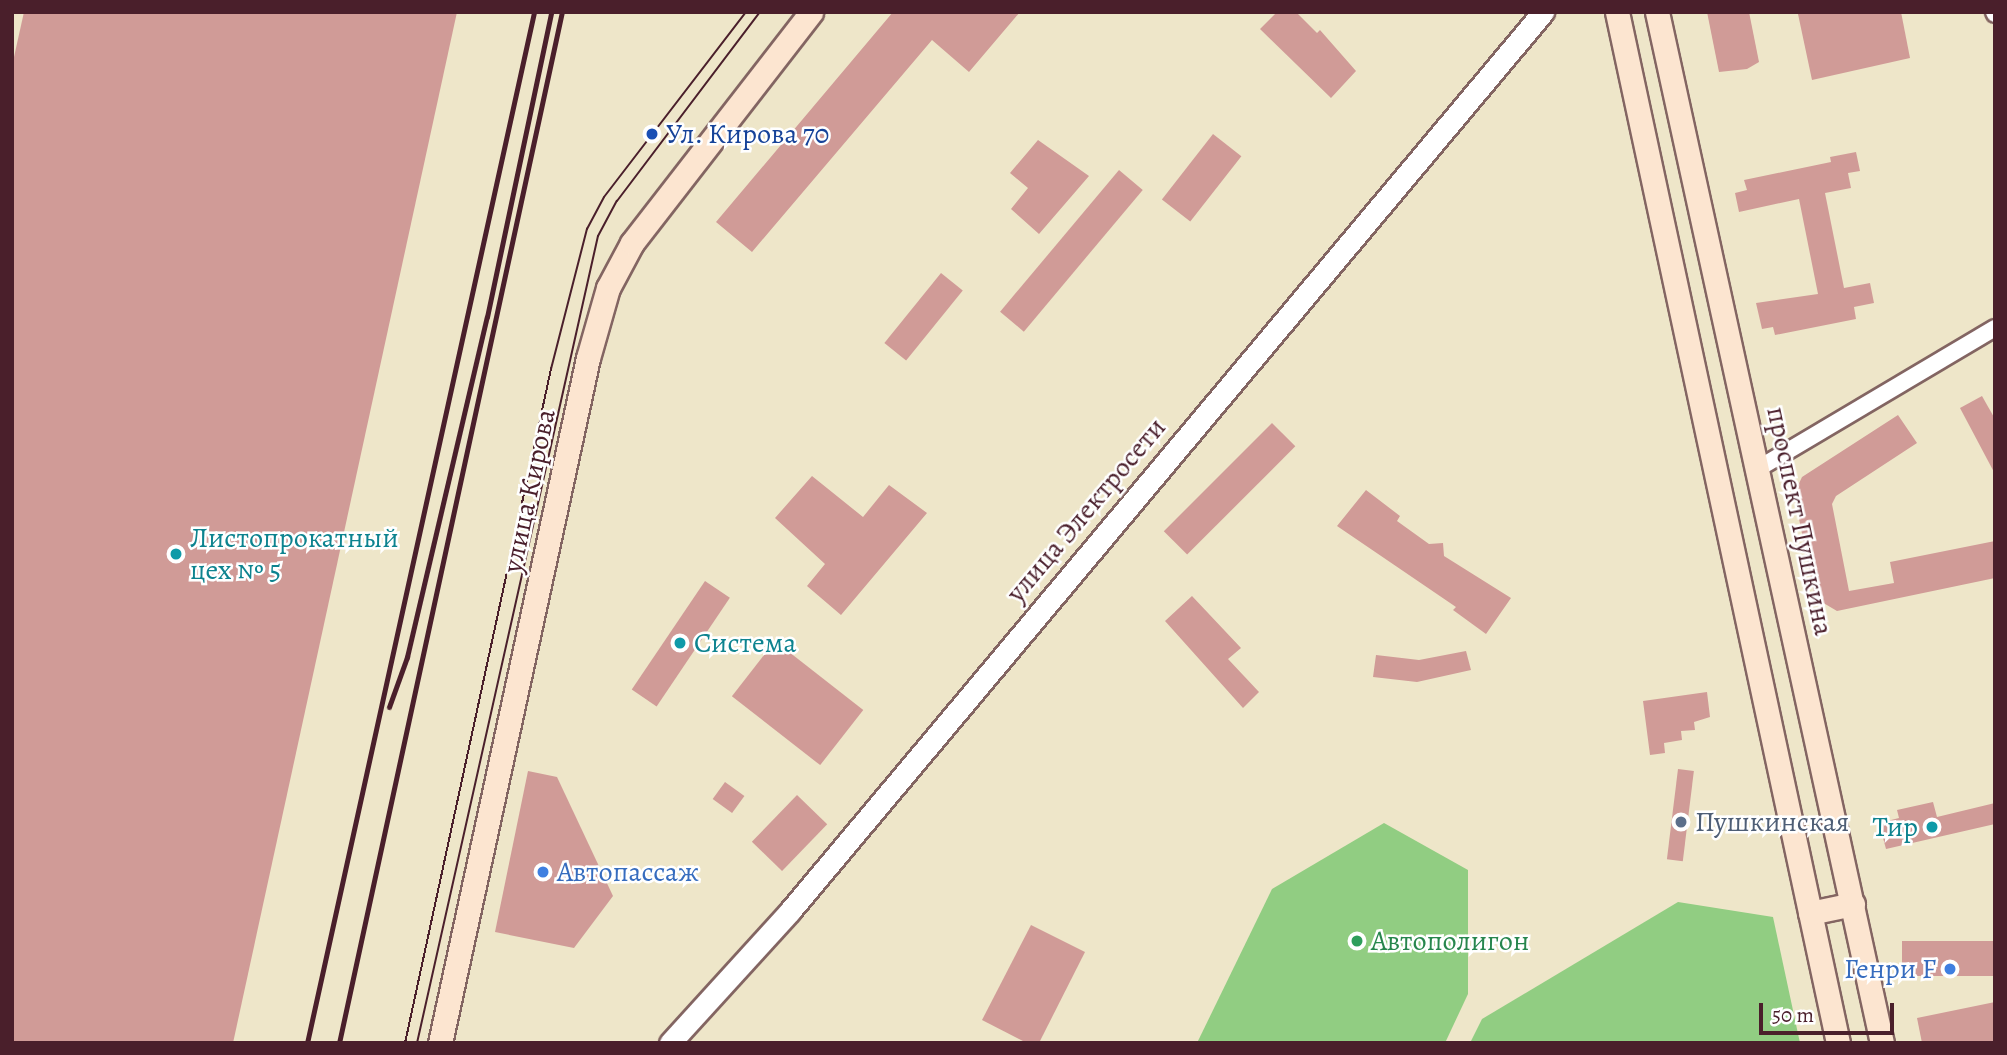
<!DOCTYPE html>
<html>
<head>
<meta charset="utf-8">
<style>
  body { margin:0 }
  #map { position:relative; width:2007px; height:1055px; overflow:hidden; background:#eee6c9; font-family:Alegreya,serif }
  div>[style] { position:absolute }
  .green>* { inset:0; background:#91cd82 }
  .building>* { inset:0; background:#d09b97; transform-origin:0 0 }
  .roads { filter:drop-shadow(2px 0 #836562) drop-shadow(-2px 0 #836562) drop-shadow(0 2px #836562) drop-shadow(0 -2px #836562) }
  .minor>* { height:16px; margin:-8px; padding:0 8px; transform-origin:8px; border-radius:8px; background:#fff }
  .tertiary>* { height:21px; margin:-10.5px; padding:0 10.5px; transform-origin:10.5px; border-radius:10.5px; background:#fff }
  .secondary>* { height:23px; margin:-11.5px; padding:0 11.5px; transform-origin:11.5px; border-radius:11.5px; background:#fce5d0 }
  .tram>* { height:2px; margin:-1px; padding:0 1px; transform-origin:1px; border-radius:1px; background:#4a1f2b }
  .rail>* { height:5px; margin:-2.5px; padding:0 2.5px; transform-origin:2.5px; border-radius:2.5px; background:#4a1f2b }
  .dots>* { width:19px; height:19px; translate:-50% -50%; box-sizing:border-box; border:4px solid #fff; border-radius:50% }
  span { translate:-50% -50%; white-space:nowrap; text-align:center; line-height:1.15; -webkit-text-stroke:5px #fff; paint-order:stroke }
  .transit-label { font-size:28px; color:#164399 }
  .left { translate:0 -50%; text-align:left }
  .street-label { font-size:28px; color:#4a1f2b }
  .culture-label { font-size:28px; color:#0d838f }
  .right { translate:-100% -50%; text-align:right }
  .service-label { font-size:28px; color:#4e5e75 }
  .shop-label { font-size:28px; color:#366cbe }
  .leisure-label { font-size:28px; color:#27864d }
  .frame { position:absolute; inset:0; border:14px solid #4a1f2b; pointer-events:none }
  .scale { position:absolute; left:1759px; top:1003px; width:135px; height:32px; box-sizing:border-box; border:4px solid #4a1f2b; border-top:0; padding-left:9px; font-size:21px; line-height:24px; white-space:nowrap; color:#4a1f2b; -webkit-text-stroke:5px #fff; paint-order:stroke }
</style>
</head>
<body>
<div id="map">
  <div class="green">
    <i style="clip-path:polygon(1384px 823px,1468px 870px,1468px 994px,1445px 1043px,1197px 1043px,1272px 889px)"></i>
    <i style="clip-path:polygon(1678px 902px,1773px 917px,1800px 1043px,1470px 1043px,1482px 1019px)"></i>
  </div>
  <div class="building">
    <i style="clip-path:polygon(24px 12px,457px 12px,233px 1043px,12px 1043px,12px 66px)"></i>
    <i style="clip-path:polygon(893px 12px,1020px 12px,969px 72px,932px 40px,752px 252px,716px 222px)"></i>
    <i style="clip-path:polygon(1277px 12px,1296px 12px,1317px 33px,1320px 30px,1356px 71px,1331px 98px,1260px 29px)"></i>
    <i style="clip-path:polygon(1707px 12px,1749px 12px,1759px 62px,1747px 69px,1719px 72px)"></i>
    <i style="clip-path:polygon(1901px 12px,1910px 58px,1812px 80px,1798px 14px)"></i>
    <i style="left:1213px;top:134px;width:36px;height:83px;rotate:38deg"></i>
    <i style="clip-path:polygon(1038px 140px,1089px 176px,1039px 234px,1011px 209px,1028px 188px,1010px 173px)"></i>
    <i style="clip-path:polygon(1856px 152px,1860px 171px,1848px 173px,1851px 188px,1825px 193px,1844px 288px,1870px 283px,1874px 303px,1854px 307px,1856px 319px,1775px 335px,1773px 327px,1762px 329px,1756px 303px,1818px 294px,1799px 199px,1739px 212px,1735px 193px,1747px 190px,1744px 180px,1831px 162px,1830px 157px)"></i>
    <i style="left:1119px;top:170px;width:31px;height:185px;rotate:40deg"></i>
    <i style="left:941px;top:273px;width:28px;height:90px;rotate:39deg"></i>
    <i style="clip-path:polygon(1982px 396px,1995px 419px,1995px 474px,1960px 408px)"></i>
    <i style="clip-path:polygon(1898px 415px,1917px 443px,1836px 496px,1832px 504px,1849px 591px,1894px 583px,1890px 562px,1995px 541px,1995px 578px,1837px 611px,1815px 598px,1794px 494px,1802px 477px)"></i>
    <i style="left:1272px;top:423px;width:33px;height:153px;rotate:45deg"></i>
    <i style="clip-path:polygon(812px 476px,863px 517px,889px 485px,927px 513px,841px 615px,807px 586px,825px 564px,775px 518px)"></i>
    <i style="clip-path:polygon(1366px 490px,1400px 516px,1397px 521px,1429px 544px,1443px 543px,1444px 556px,1511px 598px,1486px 634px,1453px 610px,1456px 607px,1337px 526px)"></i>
    <i style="left:705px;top:581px;width:30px;height:131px;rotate:34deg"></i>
    <i style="clip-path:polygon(1192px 596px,1241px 648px,1228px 659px,1259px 692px,1243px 708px,1165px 621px)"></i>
    <i style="left:775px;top:641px;width:112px;height:70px;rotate:38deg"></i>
    <i style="clip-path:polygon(1466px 651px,1471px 670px,1417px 682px,1373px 677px,1376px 655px,1419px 660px)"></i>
    <i style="clip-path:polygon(1707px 692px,1710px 717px,1694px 722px,1695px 730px,1681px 731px,1682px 740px,1664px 743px,1665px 753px,1650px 755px,1643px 701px)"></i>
    <i style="left:1678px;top:769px;width:16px;height:91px;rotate:7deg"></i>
    <i style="clip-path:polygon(528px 771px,557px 777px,613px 896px,574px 948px,495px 932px)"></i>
    <i style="left:725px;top:782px;width:24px;height:21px;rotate:36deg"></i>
    <i style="left:797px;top:795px;width:42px;height:65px;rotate:44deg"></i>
    <i style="clip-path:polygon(1933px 802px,1937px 817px,1995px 803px,1995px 824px,1886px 849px,1879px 823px,1899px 818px,1897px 810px)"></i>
    <i style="clip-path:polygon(1031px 925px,1085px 952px,1039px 1043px,1027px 1043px,982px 1020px)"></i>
    <i style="left:1995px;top:941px;width:35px;height:93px;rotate:90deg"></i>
    <i style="clip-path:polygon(1995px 1002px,1995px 1042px,1922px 1043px,1917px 1018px)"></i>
  </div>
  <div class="roads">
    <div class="minor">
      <i style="left:1994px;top:12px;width:2px;rotate:63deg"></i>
      <i style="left:1759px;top:468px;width:274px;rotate:-30.7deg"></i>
    </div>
    <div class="tertiary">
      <i style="left:670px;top:1043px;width:178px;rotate:-47.7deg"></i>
      <i style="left:790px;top:911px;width:1173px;rotate:-50.05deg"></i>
    </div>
    <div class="secondary">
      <i style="left:1617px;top:12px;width:1054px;rotate:77.9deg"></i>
      <i style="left:1657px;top:12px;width:1055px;rotate:77.69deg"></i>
      <i style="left:1810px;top:913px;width:44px;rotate:-11.8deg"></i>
      <i style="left:440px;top:1043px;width:701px;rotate:-77.81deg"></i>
      <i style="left:588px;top:358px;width:73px;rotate:-74.1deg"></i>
      <i style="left:608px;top:288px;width:51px;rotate:-61.9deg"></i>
      <i style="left:632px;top:243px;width:292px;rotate:-52.2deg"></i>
    </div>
  </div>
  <div class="tram">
    <i style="left:405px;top:1043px;width:690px;rotate:-77.78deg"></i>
    <i style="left:551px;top:369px;width:145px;rotate:-75.6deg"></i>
    <i style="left:587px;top:229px;width:36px;rotate:-62deg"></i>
    <i style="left:604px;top:197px;width:233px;rotate:-52.5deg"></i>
    <i style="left:417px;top:1043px;width:827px;rotate:-77.36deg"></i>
    <i style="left:598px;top:236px;width:40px;rotate:-62deg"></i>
    <i style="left:617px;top:201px;width:237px;rotate:-52.9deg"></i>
  </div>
  <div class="rail">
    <i style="left:389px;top:707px;width:53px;rotate:-70.2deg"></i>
    <i style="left:407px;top:657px;width:349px;rotate:-76.8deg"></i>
    <i style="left:487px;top:317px;width:312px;rotate:-78.1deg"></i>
    <i style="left:307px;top:1043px;width:1056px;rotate:-77.58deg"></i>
    <i style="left:339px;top:1043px;width:1055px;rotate:-77.8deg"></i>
  </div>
  <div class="dots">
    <i style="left:652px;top:134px;background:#1a4fb4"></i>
    <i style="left:176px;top:554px;background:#0f9aa8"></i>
    <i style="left:680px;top:643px;background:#0f9aa8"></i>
    <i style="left:1681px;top:822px;background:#5c6f8a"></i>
    <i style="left:1932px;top:827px;background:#0f9aa8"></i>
    <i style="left:543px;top:872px;background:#3f7fe0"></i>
    <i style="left:1357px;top:941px;background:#2e9e5b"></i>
    <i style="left:1950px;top:969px;background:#3f7fe0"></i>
  </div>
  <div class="transit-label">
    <span class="left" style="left:666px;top:134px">Ул. Кирова 70</span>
  </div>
  <div class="street-label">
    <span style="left:529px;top:491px;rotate:-78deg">улица Кирова</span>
    <span style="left:1086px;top:510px;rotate:-50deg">улица Электросети</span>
    <span style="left:1800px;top:521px;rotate:78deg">проспект Пушкина</span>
  </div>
  <div class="culture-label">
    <span class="left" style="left:190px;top:554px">Листопрокатный<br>цех № 5</span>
    <span class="left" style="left:694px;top:643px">Система</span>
    <span class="right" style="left:1918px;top:827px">Тир</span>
  </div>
  <div class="service-label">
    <span class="left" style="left:1695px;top:822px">Пушкинская</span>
  </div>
  <div class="shop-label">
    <span class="left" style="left:557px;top:872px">Автопассаж</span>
    <span class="right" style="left:1936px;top:969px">Генри F</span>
  </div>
  <div class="leisure-label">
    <span class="left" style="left:1371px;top:941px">Автополигон</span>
  </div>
  <div class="frame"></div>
  <div class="scale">50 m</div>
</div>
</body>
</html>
